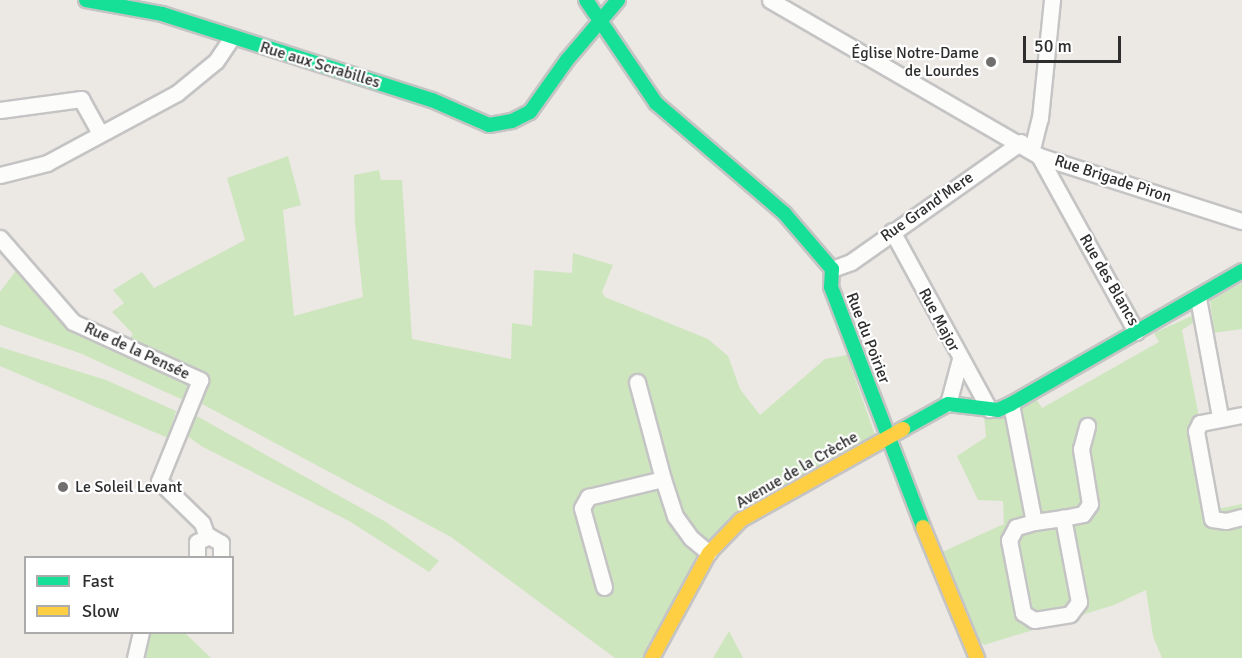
<!DOCTYPE html>
<html>
<head>
<meta charset="utf-8">
<style>
  body { margin:0 }
  #map { position:relative; width:1242px; height:658px; overflow:hidden; background:#ece8e4; font-family:Signika,sans-serif }
  div>[style] { position:absolute }
  .green>* { inset:0; background:#cee6be }
  .roads { filter:drop-shadow(2px 0 #c5c4c5) drop-shadow(-2px 0 #c5c4c5) drop-shadow(0 2px #c5c4c5) drop-shadow(0 -2px #c5c4c5) }
  .street>* { height:15px; margin:-7.5px; padding:0 7.5px; transform-origin:7.5px; border-radius:7.5px; background:#fcfcfb }
  .fast>* { height:14px; margin:-7px; padding:0 7px; transform-origin:7px; border-radius:7px; background:#16e098 }
  .slow>* { height:14px; margin:-7px; padding:0 7px; transform-origin:7px; border-radius:7px; background:#ffcf43 }
  .dots>* { width:16px; height:16px; translate:-50% -50%; box-sizing:border-box; border:3px solid #fff; border-radius:50% }
  span { translate:-50% -50%; white-space:nowrap; text-align:center; line-height:1.15; -webkit-text-stroke:4.5px #fff; paint-order:stroke }
  .poi-label { font-size:16px; color:#2e2e2e }
  .right { translate:-100% -50%; text-align:right }
  .left { translate:0 -50%; text-align:left }
  .street-label { font-size:16px; color:#2e2e2e }
  .legend { position:absolute; left:24px; top:556px; width:210px; height:78px; box-sizing:border-box; background:#fff; border:2px solid #ababab; margin:0; padding:8px 10px; list-style:none; font-size:18px; color:#2e2e2e }
  .legend li { display:flex; align-items:center; gap:12px; height:30px }
  .legend b { width:30px; border:2px solid #ababab }
  .scale { position:absolute; left:1023px; top:36px; width:98px; height:27px; box-sizing:border-box; border:3px solid #2e2e2e; border-top:0; padding-left:8px; font-size:18px; line-height:21px; white-space:nowrap; color:#2e2e2e; -webkit-text-stroke:4px #fff; paint-order:stroke }
</style>
</head>
<body>
<div id="map">
  <div class="green">
    <i style="clip-path:polygon(288px 156px,301px 205px,283px 210px,294px 316px,363px 297px,355px 223px,354px 175px,379px 170px,381px 180px,402px 180px,412px 339px,511px 359px,512px 323px,532px 326px,534px 270px,572px 273px,573px 253px,613px 265px,602px 292px,605px 297px,708px 339px,728px 356px,740px 389px,760px 415px,825px 359px,847px 355px,876px 438px,719px 538px,644px 658px,615px 658px,451px 537px,202px 404px,195px 379px,190px 381px,183px 400px,82px 354px,0 325px,0 292px,17px 269px,61px 317px,123px 347px,133px 334px,112px 312px,124px 303px,113px 290px,142px 272px,154px 288px,245px 240px,227px 178px)"></i>
    <i style="clip-path:polygon(1242px 283px,1242px 329px,1214px 333px,1210px 300px)"></i>
    <i style="clip-path:polygon(1194px 315px,1194px 322px,1182px 330px,1217px 509px,1242px 504px,1242px 658px,1162px 658px,1153px 636px,1146px 590px,1114px 605px,984px 645px,971px 633px,940px 553px,1004px 524px,1003px 501px,978px 500px,957px 456px,986px 437px,984px 415px,1035px 397px,1042px 408px,1159px 342px,1154px 333px)"></i>
    <i style="clip-path:polygon(0 347px,106px 380px,176px 411px,168px 438px,0 366px)"></i>
    <i style="clip-path:polygon(193px 414px,386px 522px,439px 561px,429px 572px,349px 521px,203px 447px,187px 436px)"></i>
    <i style="clip-path:polygon(729px 631px,743px 658px,713px 658px)"></i>
    <i style="clip-path:polygon(150px 633px,185px 633px,211px 658px,145px 658px)"></i>
  </div>
  <div class="roads">
    <div class="street">
      <i style="left:770px;top:0;width:311px;rotate:30.1deg"></i>
      <i style="left:1039px;top:156px;width:213px;rotate:17.8deg"></i>
      <i style="left:0;top:110px;width:82px;rotate:-7.7deg"></i>
      <i style="left:81px;top:99px;width:39px;rotate:61deg"></i>
      <i style="left:1032px;top:149px;width:32px;rotate:-76deg"></i>
      <i style="left:1040px;top:118px;width:119px;rotate:-84.2deg"></i>
      <i style="left:1039px;top:156px;width:201px;rotate:61.1deg"></i>
      <i style="left:0;top:175px;width:49px;rotate:-14.3deg"></i>
      <i style="left:47px;top:163px;width:148px;rotate:-28.3deg"></i>
      <i style="left:177px;top:93px;width:50px;rotate:-39.4deg"></i>
      <i style="left:216px;top:61px;width:27px;rotate:-56deg"></i>
      <i style="left:892px;top:231px;width:203px;rotate:61.4deg"></i>
      <i style="left:0;top:238px;width:111px;rotate:49deg"></i>
      <i style="left:73px;top:322px;width:140px;rotate:24.5deg"></i>
      <i style="left:200px;top:380px;width:109px;rotate:112.1deg"></i>
      <i style="left:159px;top:481px;width:60px;rotate:44.3deg"></i>
      <i style="left:202px;top:523px;width:15px;rotate:70deg"></i>
      <i style="left:832px;top:269px;width:20px;rotate:-20deg"></i>
      <i style="left:851px;top:262px;width:208px;rotate:-35.2deg"></i>
      <i style="left:1198px;top:298px;width:121px;rotate:79.5deg"></i>
      <i style="left:637px;top:382px;width:100px;rotate:75deg"></i>
      <i style="left:948px;top:404px;width:47px;rotate:-75.1deg"></i>
      <i style="left:1011px;top:404px;width:120px;rotate:79deg"></i>
      <i style="left:1034px;top:522px;width:19px;rotate:164deg"></i>
      <i style="left:1016px;top:527px;width:15px;rotate:118deg"></i>
      <i style="left:1009px;top:540px;width:74px;rotate:79.1deg"></i>
      <i style="left:1023px;top:613px;width:13px;rotate:32deg"></i>
      <i style="left:1034px;top:620px;width:36px;rotate:-9deg"></i>
      <i style="left:1070px;top:614px;width:15px;rotate:-53deg"></i>
      <i style="left:1079px;top:602px;width:86px;rotate:-100.8deg"></i>
      <i style="left:1063px;top:518px;width:29px;rotate:172deg"></i>
      <i style="left:1242px;top:415px;width:43px;rotate:169.2deg"></i>
      <i style="left:1200px;top:423px;width:9px;rotate:117deg"></i>
      <i style="left:1196px;top:431px;width:89px;rotate:79.7deg"></i>
      <i style="left:1212px;top:519px;width:14px;rotate:8deg"></i>
      <i style="left:1226px;top:521px;width:16px;rotate:-14deg"></i>
      <i style="left:1063px;top:518px;width:20px;rotate:-11deg"></i>
      <i style="left:1083px;top:514px;width:12px;rotate:-55deg"></i>
      <i style="left:1090px;top:504px;width:56px;rotate:-99.3deg"></i>
      <i style="left:1081px;top:449px;width:24px;rotate:-75deg"></i>
      <i style="left:197px;top:558px;width:16px;rotate:-90deg"></i>
      <i style="left:197px;top:542px;width:13px;rotate:-27deg"></i>
      <i style="left:209px;top:536px;width:14px;rotate:30deg"></i>
      <i style="left:221px;top:543px;width:15px;rotate:90deg"></i>
      <i style="left:604px;top:587px;width:82px;rotate:-105.6deg"></i>
      <i style="left:582px;top:508px;width:13px;rotate:-61deg"></i>
      <i style="left:588px;top:497px;width:77px;rotate:-13.5deg"></i>
      <i style="left:663px;top:479px;width:39px;rotate:72deg"></i>
      <i style="left:675px;top:516px;width:27px;rotate:54deg"></i>
      <i style="left:691px;top:538px;width:23px;rotate:40deg"></i>
      <i style="left:135px;top:658px;width:27px;rotate:-77deg"></i>
    </div>
    <div class="fast">
      <i style="left:86px;top:0;width:77px;rotate:10.4deg"></i>
      <i style="left:162px;top:14px;width:283px;rotate:17.7deg"></i>
      <i style="left:432px;top:100px;width:62px;rotate:23.7deg"></i>
      <i style="left:489px;top:125px;width:23px;rotate:-10deg"></i>
      <i style="left:512px;top:121px;width:20px;rotate:-27deg"></i>
      <i style="left:530px;top:112px;width:64px;rotate:-54.6deg"></i>
      <i style="left:567px;top:60px;width:79px;rotate:-49.6deg"></i>
      <i style="left:586px;top:0;width:125px;rotate:55.8deg"></i>
      <i style="left:656px;top:103px;width:169px;rotate:40.7deg"></i>
      <i style="left:784px;top:213px;width:74px;rotate:49.4deg"></i>
      <i style="left:832px;top:269px;width:18px;rotate:93deg"></i>
      <i style="left:831px;top:287px;width:257px;rotate:69deg"></i>
      <i style="left:903px;top:429px;width:51px;rotate:-29.1deg"></i>
      <i style="left:948px;top:404px;width:50px;rotate:6.8deg"></i>
      <i style="left:998px;top:410px;width:14px;rotate:-25deg"></i>
      <i style="left:1011px;top:404px;width:267px;rotate:-29.9deg"></i>
    </div>
    <div class="slow">
      <i style="left:923px;top:527px;width:142px;rotate:67.6deg"></i>
      <i style="left:652px;top:658px;width:119px;rotate:-61.5deg"></i>
      <i style="left:709px;top:553px;width:46px;rotate:-45.9deg"></i>
      <i style="left:741px;top:520px;width:186px;rotate:-29.3deg"></i>
    </div>
  </div>
  <div class="dots">
    <i style="left:991px;top:62px;background:#706f6e"></i>
    <i style="left:63px;top:487px;background:#706f6e"></i>
  </div>
  <div class="poi-label">
    <span class="right" style="left:979px;top:62px">Église Notre-Dame<br>de Lourdes</span>
    <span class="left" style="left:75px;top:487px">Le Soleil Levant</span>
  </div>
  <div class="street-label">
    <span style="left:320px;top:65px;rotate:17deg">Rue aux Scrabilles</span>
    <span style="left:1113px;top:179px;rotate:18deg">Rue Brigade Piron</span>
    <span style="left:927px;top:207px;rotate:-35deg">Rue Grand'Mere</span>
    <span style="left:1109px;top:280px;rotate:60deg">Rue des Blancs</span>
    <span style="left:939px;top:320px;rotate:62deg">Rue Major</span>
    <span style="left:868px;top:338px;rotate:69deg">Rue du Poirier</span>
    <span style="left:137px;top:351px;rotate:25deg">Rue de la Pensée</span>
    <span style="left:797px;top:470px;rotate:-30deg">Avenue de la Crèche</span>
  </div>
  <ul class="legend">
  <li><b style="height:8px;background:#16e098"></b>Fast</li>
  <li><b style="height:8px;background:#ffcf43"></b>Slow</li>
  </ul>
  <div class="scale">50 m</div>
</div>
</body>
</html>
